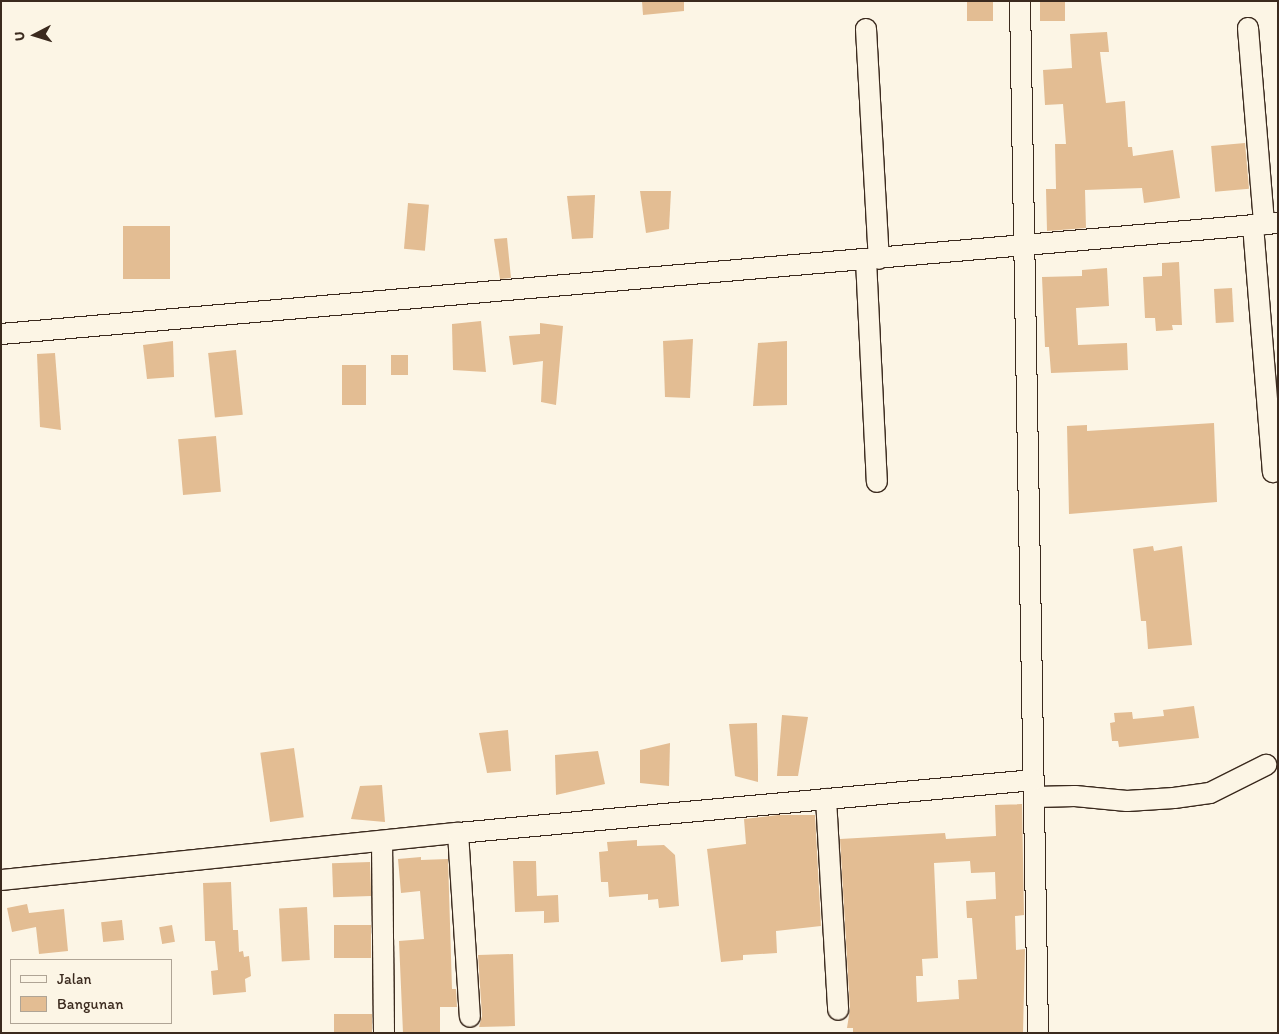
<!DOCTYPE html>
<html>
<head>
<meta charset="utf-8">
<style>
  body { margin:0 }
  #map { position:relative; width:1279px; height:1034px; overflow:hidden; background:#fcf5e5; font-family:Itim,sans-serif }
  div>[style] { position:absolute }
  .building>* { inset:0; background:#e3bd93; transform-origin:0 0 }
  .roads { filter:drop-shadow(1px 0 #3b2a1e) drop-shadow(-1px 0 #3b2a1e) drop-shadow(0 1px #3b2a1e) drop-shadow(0 -1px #3b2a1e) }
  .minor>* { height:20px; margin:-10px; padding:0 10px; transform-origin:10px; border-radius:10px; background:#fcf5e5 }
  span { translate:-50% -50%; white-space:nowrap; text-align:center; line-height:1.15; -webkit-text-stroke:5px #fcf5e5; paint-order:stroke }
  .frame { position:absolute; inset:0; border:2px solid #3b2a1e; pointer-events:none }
  .legend { position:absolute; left:10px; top:959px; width:162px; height:65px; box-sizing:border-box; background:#fcf5e5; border:1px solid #afa495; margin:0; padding:6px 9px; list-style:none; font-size:15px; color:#3b2a1e }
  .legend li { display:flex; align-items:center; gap:10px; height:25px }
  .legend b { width:25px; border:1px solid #afa495 }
  .north { position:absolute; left:10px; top:10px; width:50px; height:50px; -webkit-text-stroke:4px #fcf5e5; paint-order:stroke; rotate:265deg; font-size:14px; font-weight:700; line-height:20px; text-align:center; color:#3b2a1e }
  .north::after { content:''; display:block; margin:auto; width:18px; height:22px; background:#3b2a1e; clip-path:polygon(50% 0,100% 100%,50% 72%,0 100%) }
</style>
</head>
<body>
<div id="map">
  <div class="building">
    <i style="clip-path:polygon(642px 1px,684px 1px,684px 11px,643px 15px)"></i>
    <i style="left:967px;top:1px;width:26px;height:20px"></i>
    <i style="left:1040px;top:1px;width:25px;height:20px"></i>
    <i style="clip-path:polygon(1107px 32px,1109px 52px,1100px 52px,1106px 103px,1125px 101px,1128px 147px,1132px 147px,1133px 156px,1173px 150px,1180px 198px,1144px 203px,1142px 188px,1085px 190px,1086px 228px,1047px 231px,1046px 189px,1056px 189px,1055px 144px,1066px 144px,1063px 104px,1045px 105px,1043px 70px,1072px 68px,1070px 34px)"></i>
    <i style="left:1245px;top:143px;width:46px;height:34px;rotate:85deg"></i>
    <i style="clip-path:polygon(640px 191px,671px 191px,669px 229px,646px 233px)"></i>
    <i style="clip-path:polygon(595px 195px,593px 238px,572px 239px,567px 196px)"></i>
    <i style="left:408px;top:203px;width:21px;height:46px;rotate:5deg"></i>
    <i style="left:123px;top:226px;width:47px;height:53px"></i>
    <i style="clip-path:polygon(507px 238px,511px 278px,500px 279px,494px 239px)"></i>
    <i style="clip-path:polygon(1179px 262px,1182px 325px,1172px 325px,1173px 330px,1156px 331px,1155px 318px,1145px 318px,1143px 277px,1162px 276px,1162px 263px)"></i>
    <i style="clip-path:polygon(1107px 268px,1109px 306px,1076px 308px,1078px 345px,1127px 343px,1128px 370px,1051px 373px,1049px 347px,1045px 347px,1042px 277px,1082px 276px,1082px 270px)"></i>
    <i style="left:1232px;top:288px;width:34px;height:18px;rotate:87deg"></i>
    <i style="clip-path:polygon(481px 321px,486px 372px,453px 370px,452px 324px)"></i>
    <i style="clip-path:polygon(540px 323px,563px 326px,556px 405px,541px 402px,543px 361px,513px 365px,509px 336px,540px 334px)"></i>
    <i style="clip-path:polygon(693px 339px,690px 398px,665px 397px,663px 341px)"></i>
    <i style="clip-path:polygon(173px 341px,174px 377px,147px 379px,143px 345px)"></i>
    <i style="clip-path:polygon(787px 341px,787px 405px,753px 406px,758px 343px)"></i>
    <i style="left:236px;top:350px;width:65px;height:28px;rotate:84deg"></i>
    <i style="clip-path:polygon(55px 353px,61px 430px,40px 427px,37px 354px)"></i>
    <i style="left:391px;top:355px;width:17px;height:20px"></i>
    <i style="left:342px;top:365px;width:24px;height:40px"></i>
    <i style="clip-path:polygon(1214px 423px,1217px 502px,1069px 514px,1067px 426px,1087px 425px,1087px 431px)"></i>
    <i style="left:216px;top:436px;width:56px;height:38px;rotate:85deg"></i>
    <i style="clip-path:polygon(1153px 546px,1154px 551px,1182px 546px,1192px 645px,1148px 649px,1146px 621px,1141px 621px,1133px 549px)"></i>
    <i style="clip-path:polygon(1194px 706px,1199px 738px,1119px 747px,1118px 741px,1112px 741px,1110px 723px,1115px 722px,1114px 713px,1132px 712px,1133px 719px,1164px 716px,1163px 710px)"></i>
    <i style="clip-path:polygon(782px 715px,808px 717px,798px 776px,777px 776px)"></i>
    <i style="clip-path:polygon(757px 723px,758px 769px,758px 782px,735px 776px,729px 724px)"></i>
    <i style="clip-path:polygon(508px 730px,511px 771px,487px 773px,479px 733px)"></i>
    <i style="clip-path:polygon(670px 743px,669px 786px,640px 783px,640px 750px)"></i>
    <i style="left:294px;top:748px;width:70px;height:34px;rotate:82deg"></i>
    <i style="clip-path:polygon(598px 751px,605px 784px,556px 795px,555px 755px)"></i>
    <i style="clip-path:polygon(382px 785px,385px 822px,351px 819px,360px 786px)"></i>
    <i style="clip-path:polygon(evenodd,1022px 804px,1024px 915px,1015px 916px,1016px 950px,1025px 949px,1023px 1033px,853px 1033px,853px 1028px,847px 1028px,850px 1009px,840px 839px,945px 833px,946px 839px,996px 836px,995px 805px,1022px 804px,970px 861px,971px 873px,995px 872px,996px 899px,966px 901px,967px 918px,972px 918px,977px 979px,958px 980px,959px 999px,917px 1002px,916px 976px,923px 976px,922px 959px,938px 958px,934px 863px,970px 861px)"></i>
    <i style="clip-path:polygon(778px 815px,815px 815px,821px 926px,776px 931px,777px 953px,743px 955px,743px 960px,721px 962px,707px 849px,746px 844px,744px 819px)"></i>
    <i style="clip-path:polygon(637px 840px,637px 846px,664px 845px,675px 855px,679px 906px,659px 908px,658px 899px,648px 900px,648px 894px,609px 897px,608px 882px,601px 882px,599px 852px,608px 851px,607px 842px)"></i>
    <i style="clip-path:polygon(421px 857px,421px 860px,448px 859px,452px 989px,456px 989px,457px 1007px,440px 1007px,440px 1033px,403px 1033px,399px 941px,424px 939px,420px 891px,401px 893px,398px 859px)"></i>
    <i style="clip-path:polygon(513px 861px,536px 861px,537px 896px,558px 895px,559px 922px,544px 923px,544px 911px,515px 912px)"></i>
    <i style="left:370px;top:862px;width:34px;height:38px;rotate:88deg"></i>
    <i style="clip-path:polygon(231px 882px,233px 930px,238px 930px,239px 952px,243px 951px,244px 957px,249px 956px,251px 976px,245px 979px,246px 992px,213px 995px,211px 971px,218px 970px,215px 941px,205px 941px,203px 883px)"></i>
    <i style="clip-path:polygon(27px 904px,29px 913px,64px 909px,68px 951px,39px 954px,36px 927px,12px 932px,7px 908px)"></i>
    <i style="left:307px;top:907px;width:53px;height:28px;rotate:87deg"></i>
    <i style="left:122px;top:920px;width:20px;height:21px;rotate:84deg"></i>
    <i style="left:172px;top:925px;width:17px;height:13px;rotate:80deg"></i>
    <i style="left:371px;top:925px;width:33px;height:37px;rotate:90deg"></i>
    <i style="clip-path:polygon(513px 954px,515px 1026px,479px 1027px,482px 1016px,478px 955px)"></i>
    <i style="left:372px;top:1014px;width:19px;height:38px;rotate:90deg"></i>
  </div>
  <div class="roads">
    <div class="minor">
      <i style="left:1020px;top:1px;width:1032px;rotate:89deg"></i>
      <i style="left:1248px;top:28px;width:197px;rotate:85.3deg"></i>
      <i style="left:866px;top:29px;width:230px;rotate:86.8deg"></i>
      <i style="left:1253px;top:225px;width:248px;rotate:85.4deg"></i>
      <i style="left:866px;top:260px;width:222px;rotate:87.2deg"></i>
      <i style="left:1px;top:334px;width:1282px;rotate:-4.97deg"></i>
      <i style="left:1035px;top:797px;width:40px;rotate:-1.4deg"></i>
      <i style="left:1075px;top:796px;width:52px;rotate:5.5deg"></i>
      <i style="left:1127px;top:801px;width:47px;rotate:-3.7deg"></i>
      <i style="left:1174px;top:798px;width:36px;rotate:-8deg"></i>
      <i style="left:1210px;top:793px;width:63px;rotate:-26.6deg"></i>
      <i style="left:826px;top:799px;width:211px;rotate:86.7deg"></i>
      <i style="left:458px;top:833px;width:184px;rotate:86.3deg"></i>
      <i style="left:382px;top:841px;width:192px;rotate:89.4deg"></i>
      <i style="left:1px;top:880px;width:459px;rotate:-5.9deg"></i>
      <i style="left:458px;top:833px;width:578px;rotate:-5.26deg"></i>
    </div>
  </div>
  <div class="frame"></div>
  <ul class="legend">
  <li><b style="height:6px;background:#fcf5e5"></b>Jalan</li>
  <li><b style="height:14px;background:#e3bd93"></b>Bangunan</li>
  </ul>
  <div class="north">U</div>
</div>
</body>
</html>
